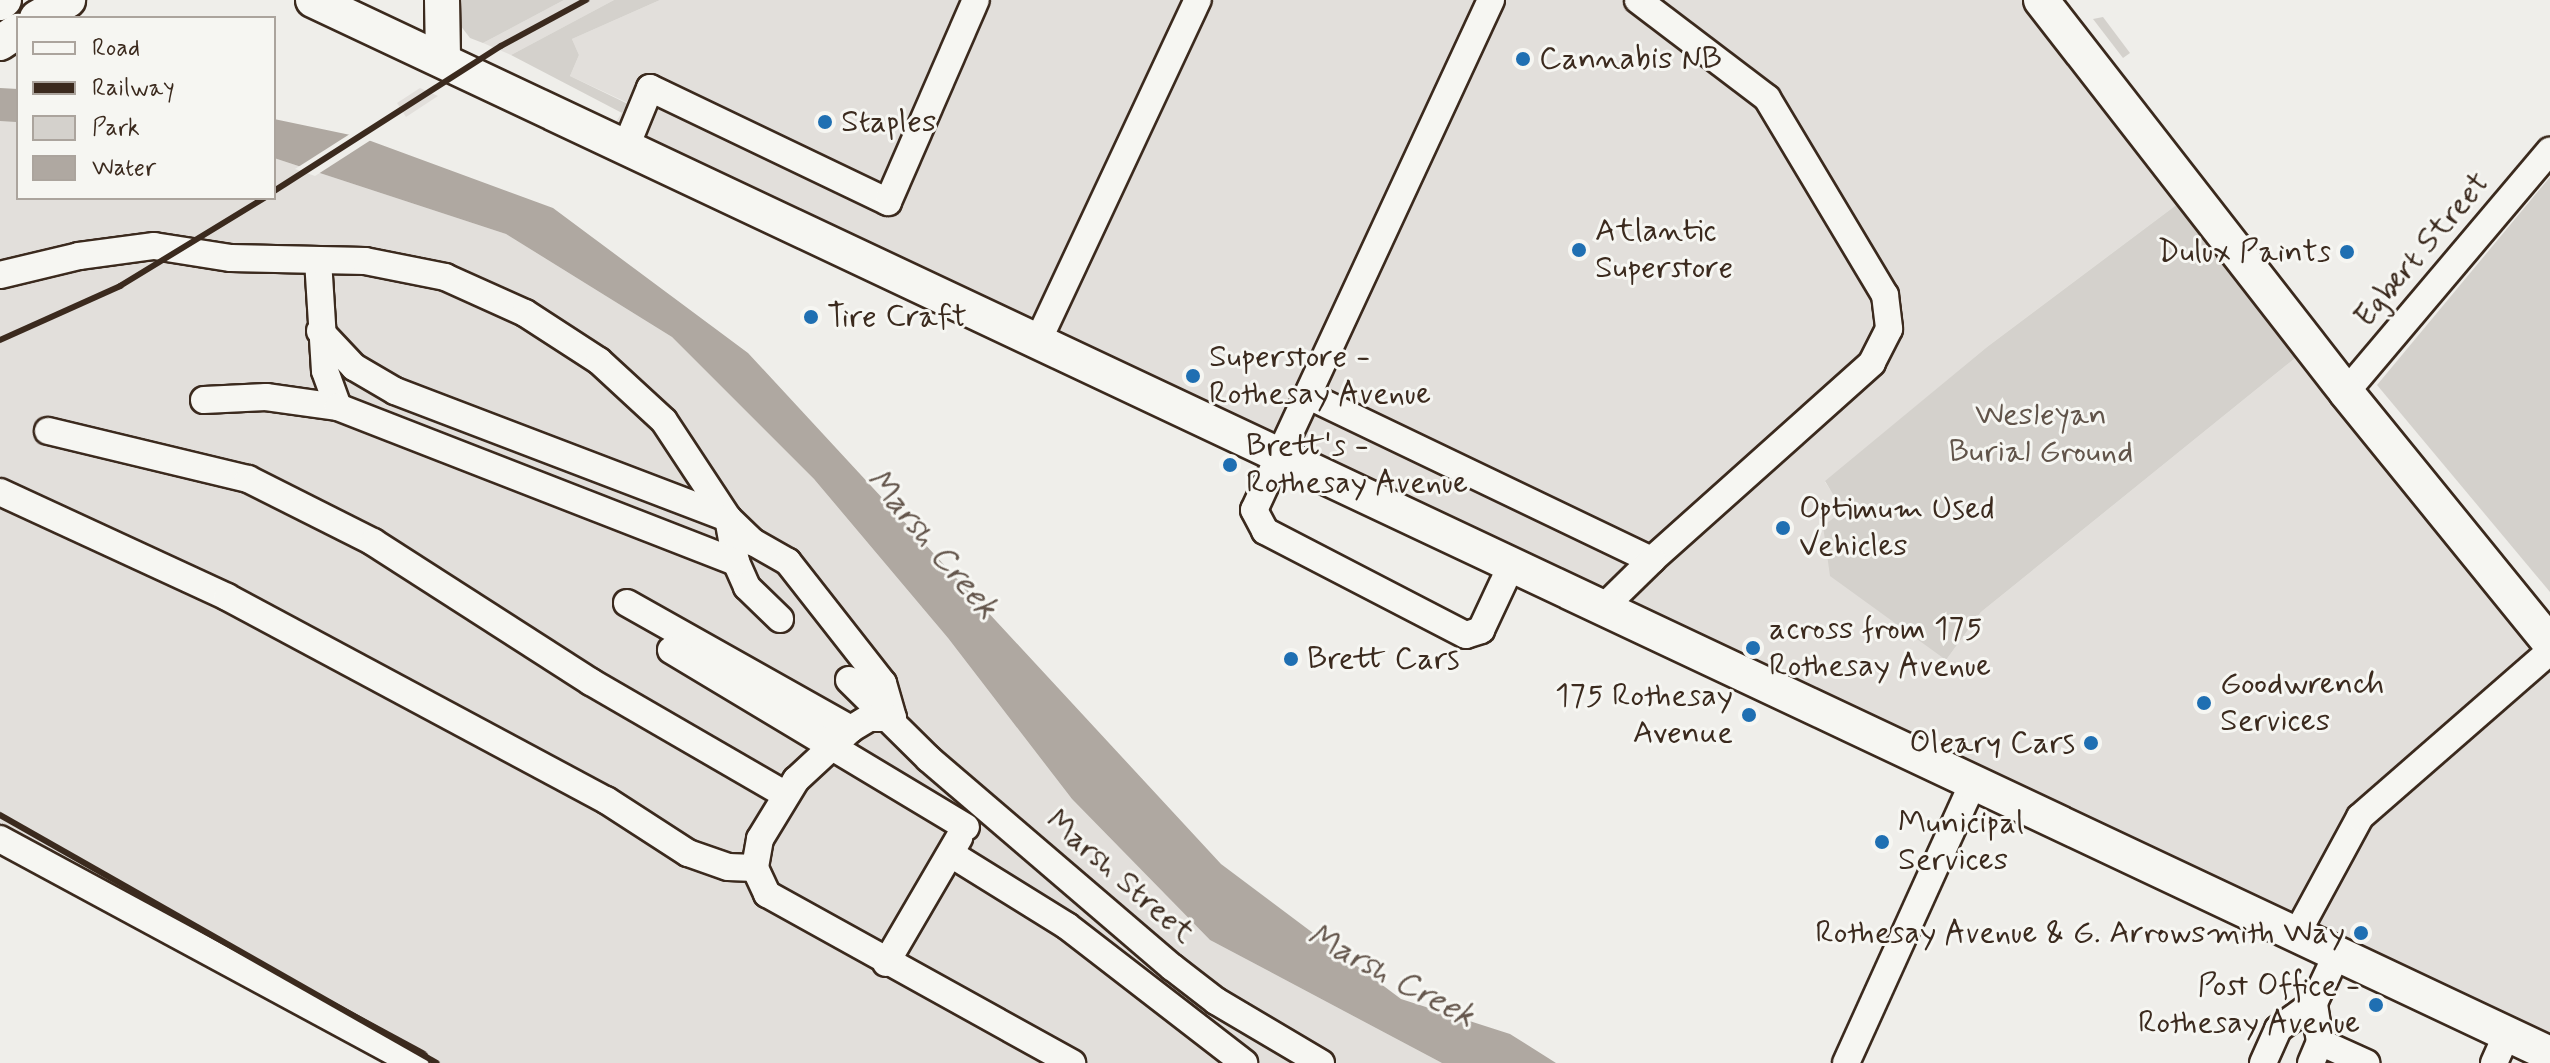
<!DOCTYPE html>
<html>
<head>
<meta charset="utf-8">
<style>
  body { margin:0 }
  #map { position:relative; width:2550px; height:1063px; overflow:hidden; background:#efeeea; font-family:Mynerve,sans-serif }
  div>[style] { position:absolute }
  .built>* { inset:0; background:#e2dfdb }
  .green>* { inset:0; background:#d4d1cc }
  .water>* { inset:0; background:#afa8a1; transform-origin:0 0 }
  .pier>* { inset:0; background:#efeeea }
  .roads { filter:drop-shadow(2px 0 #3b2a1e) drop-shadow(-2px 0 #3b2a1e) drop-shadow(0 2px #3b2a1e) drop-shadow(0 -2px #3b2a1e) }
  .minor>* { height:26px; margin:-13px; padding:0 13px; transform-origin:13px; border-radius:13px; background:#f6f6f2 }
  .major>* { height:34px; margin:-17px; padding:0 17px; transform-origin:17px; border-radius:17px; background:#f6f6f2 }
  .rail>* { height:6px; margin:-3px; padding:0 3px; transform-origin:3px; border-radius:3px; background:#3b2a1e }
  .dots>* { width:22px; height:22px; translate:-50% -50%; box-sizing:border-box; border:4px solid #f6f6f2; border-radius:50% }
  span { translate:-50% -50%; white-space:nowrap; text-align:center; line-height:1.15; -webkit-text-stroke:6px #f6f6f2; paint-order:stroke }
  .poi-label { font-size:32px; color:#3b2a1e }
  .left { translate:0 -50%; text-align:left }
  .right { translate:-100% -50%; text-align:right }
  .street-label { font-size:32px; color:#3b2a1e }
  .park-label { font-size:32px; color:#61544a }
  .water-label { font-size:34px; color:#64564c; font-style:italic }
  .legend { position:absolute; left:16px; top:16px; width:260px; height:184px; box-sizing:border-box; background:#f6f6f2; border:2px solid #aba49d; margin:0; padding:10px 14px; list-style:none; font-size:24px; color:#3b2a1e }
  .legend li { display:flex; align-items:center; gap:16px; height:40px }
  .legend b { width:40px; border:2px solid #aba49d }
</style>
</head>
<body>
<div id="map">
  <div class="built">
    <i style="clip-path:polygon(564px 0,614px 0,511px 55px,483px 43px)"></i>
    <i style="clip-path:polygon(660px 0,2041px 0,2191px 194px,1987px 347px,1825px 482px,1946px 660px,1981px 612px,2310px 346px,2550px 643px,2550px 1054px,605px 139px,628px 103px,570px 76px,579px 55px,572px 39px)"></i>
    <i style="clip-path:polygon(420px 88px,438px 96px,406px 117px,397px 103px)"></i>
    <i style="clip-path:polygon(18px 120px,18px 198px,274px 198px,274px 158px,506px 234px,672px 337px,814px 479px,948px 638px,1072px 799px,1210px 940px,1442px 1063px,385px 1063px,0 852px,0 121px)"></i>
  </div>
  <div class="green">
    <i style="clip-path:polygon(456px 0,564px 0,483px 43px,470px 38px,460px 25px)"></i>
    <i style="clip-path:polygon(614px 0,660px 0,572px 39px,579px 55px,570px 76px,628px 104px,622px 113px,511px 55px)"></i>
    <i style="clip-path:polygon(2103px 17px,2130px 53px,2123px 58px,2093px 19px)"></i>
    <i style="clip-path:polygon(2550px 177px,2550px 592px,2377px 385px)"></i>
    <i style="clip-path:polygon(2191px 194px,2310px 346px,1981px 612px,1946px 660px,1830px 576px,1823px 526px,1843px 511px,1825px 481px,1987px 347px)"></i>
  </div>
  <div class="water">
    <i style="left:0;top:88px;width:18px;height:33px;rotate:3deg"></i>
    <i style="clip-path:polygon(274px 119px,360px 137px,553px 208px,748px 353px,1221px 864px,1401px 999px,1510px 1034px,1556px 1063px,1442px 1063px,1210px 940px,1072px 799px,948px 638px,814px 479px,672px 337px,506px 234px,274px 158px)"></i>
  </div>
  <div class="pier">
    <i style="clip-path:polygon(353px 132px,374px 138px,315px 176px,295px 169px)"></i>
  </div>
  <div class="roads">
    <div class="minor">
      <i style="left:1491px;top:0;width:562px;rotate:114.92deg"></i>
      <i style="left:1254px;top:510px;width:24px;rotate:62deg"></i>
      <i style="left:1265px;top:531px;width:226px;rotate:27.4deg"></i>
      <i style="left:1466px;top:635px;width:16px;rotate:-18deg"></i>
      <i style="left:1481px;top:630px;width:71px;rotate:-64.9deg"></i>
      <i style="left:1638px;top:0;width:162px;rotate:37.2deg"></i>
      <i style="left:1767px;top:98px;width:230px;rotate:59.1deg"></i>
      <i style="left:1885px;top:295px;width:34px;rotate:83deg"></i>
      <i style="left:1889px;top:329px;width:38px;rotate:117deg"></i>
      <i style="left:1872px;top:363px;width:295px;rotate:138.2deg"></i>
      <i style="left:625px;top:149px;width:66px;rotate:-67.7deg"></i>
      <i style="left:650px;top:88px;width:264px;rotate:25.6deg"></i>
      <i style="left:888px;top:202px;width:220px;rotate:-66.5deg"></i>
      <i style="left:318px;top:260px;width:111px;rotate:86.4deg"></i>
      <i style="left:325px;top:371px;width:38px;rotate:70deg"></i>
      <i style="left:0;top:275px;width:81px;rotate:-13.5deg"></i>
      <i style="left:79px;top:256px;width:76px;rotate:-7.6deg"></i>
      <i style="left:154px;top:246px;width:78px;rotate:8.9deg"></i>
      <i style="left:231px;top:258px;width:134px;rotate:1.3deg"></i>
      <i style="left:365px;top:261px;width:82px;rotate:11.3deg"></i>
      <i style="left:445px;top:277px;width:88px;rotate:24.2deg"></i>
      <i style="left:525px;top:313px;width:88px;rotate:33deg"></i>
      <i style="left:599px;top:361px;width:88px;rotate:42.7deg"></i>
      <i style="left:664px;top:421px;width:116px;rotate:56.6deg"></i>
      <i style="left:728px;top:518px;width:35px;rotate:44deg"></i>
      <i style="left:753px;top:542px;width:40px;rotate:29.7deg"></i>
      <i style="left:788px;top:562px;width:154px;rotate:51.9deg"></i>
      <i style="left:883px;top:683px;width:36px;rotate:74deg"></i>
      <i style="left:320px;top:331px;width:50px;rotate:46.6deg"></i>
      <i style="left:354px;top:367px;width:48px;rotate:30.3deg"></i>
      <i style="left:395px;top:391px;width:356px;rotate:20.9deg"></i>
      <i style="left:728px;top:518px;width:45px;rotate:79.7deg"></i>
      <i style="left:736px;top:562px;width:27px;rotate:66deg"></i>
      <i style="left:747px;top:587px;width:46px;rotate:44.1deg"></i>
      <i style="left:1037px;top:343px;width:379px;rotate:-64.9deg"></i>
      <i style="left:2346px;top:392px;width:316px;rotate:-49.8deg"></i>
      <i style="left:1309px;top:396px;width:380px;rotate:25.6deg"></i>
      <i style="left:1652px;top:560px;width:70px;rotate:135.6deg"></i>
      <i style="left:204px;top:400px;width:62px;rotate:-2.8deg"></i>
      <i style="left:266px;top:397px;width:73px;rotate:7.9deg"></i>
      <i style="left:338px;top:407px;width:427px;rotate:21.3deg"></i>
      <i style="left:48px;top:431px;width:206px;rotate:13.5deg"></i>
      <i style="left:248px;top:479px;width:140px;rotate:26.7deg"></i>
      <i style="left:373px;top:542px;width:259px;rotate:32.7deg"></i>
      <i style="left:591px;top:682px;width:225px;rotate:30.1deg"></i>
      <i style="left:0;top:492px;width:250px;rotate:24.8deg"></i>
      <i style="left:227px;top:597px;width:430px;rotate:28.2deg"></i>
      <i style="left:606px;top:800px;width:98px;rotate:32.9deg"></i>
      <i style="left:688px;top:853px;width:42px;rotate:19.3deg"></i>
      <i style="left:728px;top:867px;width:27px;rotate:2deg"></i>
      <i style="left:627px;top:603px;width:257px;rotate:29.4deg"></i>
      <i style="left:671px;top:650px;width:344px;rotate:31deg"></i>
      <i style="left:849px;top:680px;width:112px;rotate:44.6deg"></i>
      <i style="left:929px;top:759px;width:320px;rotate:40.6deg"></i>
      <i style="left:1172px;top:967px;width:56px;rotate:37.7deg"></i>
      <i style="left:1216px;top:1001px;width:122px;rotate:30.6deg"></i>
      <i style="left:893px;top:718px;width:24px;rotate:180deg"></i>
      <i style="left:869px;top:718px;width:21px;rotate:149deg"></i>
      <i style="left:851px;top:729px;width:75px;rotate:137.2deg"></i>
      <i style="left:796px;top:780px;width:69px;rotate:121.4deg"></i>
      <i style="left:760px;top:839px;width:29px;rotate:100deg"></i>
      <i style="left:755px;top:868px;width:29px;rotate:65deg"></i>
      <i style="left:767px;top:894px;width:349px;rotate:29deg"></i>
      <i style="left:0;top:839px;width:472px;rotate:28.4deg"></i>
      <i style="left:951px;top:854px;width:137px;rotate:31.8deg"></i>
      <i style="left:1067px;top:926px;width:224px;rotate:37.7deg"></i>
      <i style="left:2296px;top:935px;width:134px;rotate:-61.5deg"></i>
      <i style="left:2360px;top:817px;width:252px;rotate:-41.1deg"></i>
      <i style="left:886px;top:963px;width:145px;rotate:-59.7deg"></i>
      <i style="left:2320px;top:1042px;width:51px;rotate:24.5deg"></i>
      <i style="left:1846px;top:1063px;width:307px;rotate:-65.6deg"></i>
      <i style="left:2263px;top:1063px;width:37px;rotate:-66deg"></i>
      <i style="left:2278px;top:1029px;width:44px;rotate:-35.8deg"></i>
      <i style="left:2311px;top:1063px;width:23px;rotate:-67deg"></i>
      <i style="left:2320px;top:1042px;width:39px;rotate:-99deg"></i>
      <i style="left:2314px;top:1003px;width:54px;rotate:-64.9deg"></i>
      <i style="left:2494px;top:1063px;width:32px;rotate:-66deg"></i>
    </div>
    <div class="major">
      <i style="left:313px;top:0;width:2473px;rotate:25.23deg"></i>
      <i style="left:442px;top:0;width:60px;rotate:89deg"></i>
      <i style="left:2041px;top:0;width:497px;rotate:52.1deg"></i>
      <i style="left:2346px;top:392px;width:323px;rotate:50.9deg"></i>
      <i style="left:0;top:3px;width:5px;rotate:-37deg"></i>
      <i style="left:37px;top:18px;width:36px;rotate:-30deg"></i>
      <i style="left:0;top:43px;width:22px;rotate:-34deg"></i>
    </div>
  </div>
  <div class="rail">
    <i style="left:274px;top:191px;width:269px;rotate:-32.6deg"></i>
    <i style="left:501px;top:46px;width:97px;rotate:-28.4deg"></i>
    <i style="left:0;top:340px;width:132px;rotate:-24.2deg"></i>
    <i style="left:120px;top:286px;width:169px;rotate:-31.4deg"></i>
    <i style="left:0;top:815px;width:502px;rotate:29.58deg"></i>
  </div>
  <div class="dots">
    <i style="left:1523px;top:59px;background:#1f6fb2"></i>
    <i style="left:825px;top:122px;background:#1f6fb2"></i>
    <i style="left:1579px;top:250px;background:#1f6fb2"></i>
    <i style="left:2347px;top:252px;background:#1f6fb2"></i>
    <i style="left:811px;top:317px;background:#1f6fb2"></i>
    <i style="left:1193px;top:376px;background:#1f6fb2"></i>
    <i style="left:1230px;top:465px;background:#1f6fb2"></i>
    <i style="left:1783px;top:528px;background:#1f6fb2"></i>
    <i style="left:1753px;top:648px;background:#1f6fb2"></i>
    <i style="left:1291px;top:659px;background:#1f6fb2"></i>
    <i style="left:2204px;top:703px;background:#1f6fb2"></i>
    <i style="left:1749px;top:715px;background:#1f6fb2"></i>
    <i style="left:2091px;top:743px;background:#1f6fb2"></i>
    <i style="left:1882px;top:842px;background:#1f6fb2"></i>
    <i style="left:2361px;top:933px;background:#1f6fb2"></i>
    <i style="left:2376px;top:1005px;background:#1f6fb2"></i>
  </div>
  <div class="poi-label">
    <span class="left" style="left:1539px;top:59px">Cannabis NB</span>
    <span class="left" style="left:841px;top:122px">Staples</span>
    <span class="left" style="left:1595px;top:250px">Atlantic<br>Superstore</span>
    <span class="right" style="left:2331px;top:252px">Dulux Paints</span>
    <span class="left" style="left:827px;top:317px">Tire Craft</span>
    <span class="left" style="left:1209px;top:376px">Superstore -<br>Rothesay Avenue</span>
    <span class="left" style="left:1246px;top:465px">Brett's -<br>Rothesay Avenue</span>
    <span class="left" style="left:1799px;top:528px">Optimum Used<br>Vehicles</span>
    <span class="left" style="left:1769px;top:648px">across from 175<br>Rothesay Avenue</span>
    <span class="left" style="left:1307px;top:659px">Brett Cars</span>
    <span class="left" style="left:2220px;top:703px">Goodwrench<br>Services</span>
    <span class="right" style="left:1733px;top:715px">175 Rothesay<br>Avenue</span>
    <span class="right" style="left:2075px;top:743px">Oleary Cars</span>
    <span class="left" style="left:1898px;top:842px">Municipal<br>Services</span>
    <span class="right" style="left:2345px;top:933px">Rothesay Avenue &amp; G. Arrowsmith Way</span>
    <span class="right" style="left:2360px;top:1005px">Post Office -<br>Rothesay Avenue</span>
  </div>
  <div class="street-label">
    <span style="left:2422px;top:250px;rotate:-50deg">Egbert Street</span>
    <span style="left:1120px;top:877px;rotate:41deg">Marsh Street</span>
  </div>
  <div class="park-label">
    <span style="left:2041px;top:434px">Wesleyan<br>Burial Ground</span>
  </div>
  <div class="water-label">
    <span style="left:932px;top:544px;rotate:50deg">Marsh Creek</span>
    <span style="left:1391px;top:976px;rotate:28deg">Marsh Creek</span>
  </div>
  <ul class="legend">
  <li><b style="height:10px;background:#f6f6f2"></b>Road</li>
  <li><b style="height:10px;background:#3b2a1e"></b>Railway</li>
  <li><b style="height:22px;background:#d4d1cc"></b>Park</li>
  <li><b style="height:22px;background:#afa8a1"></b>Water</li>
  </ul>
</div>
</body>
</html>
